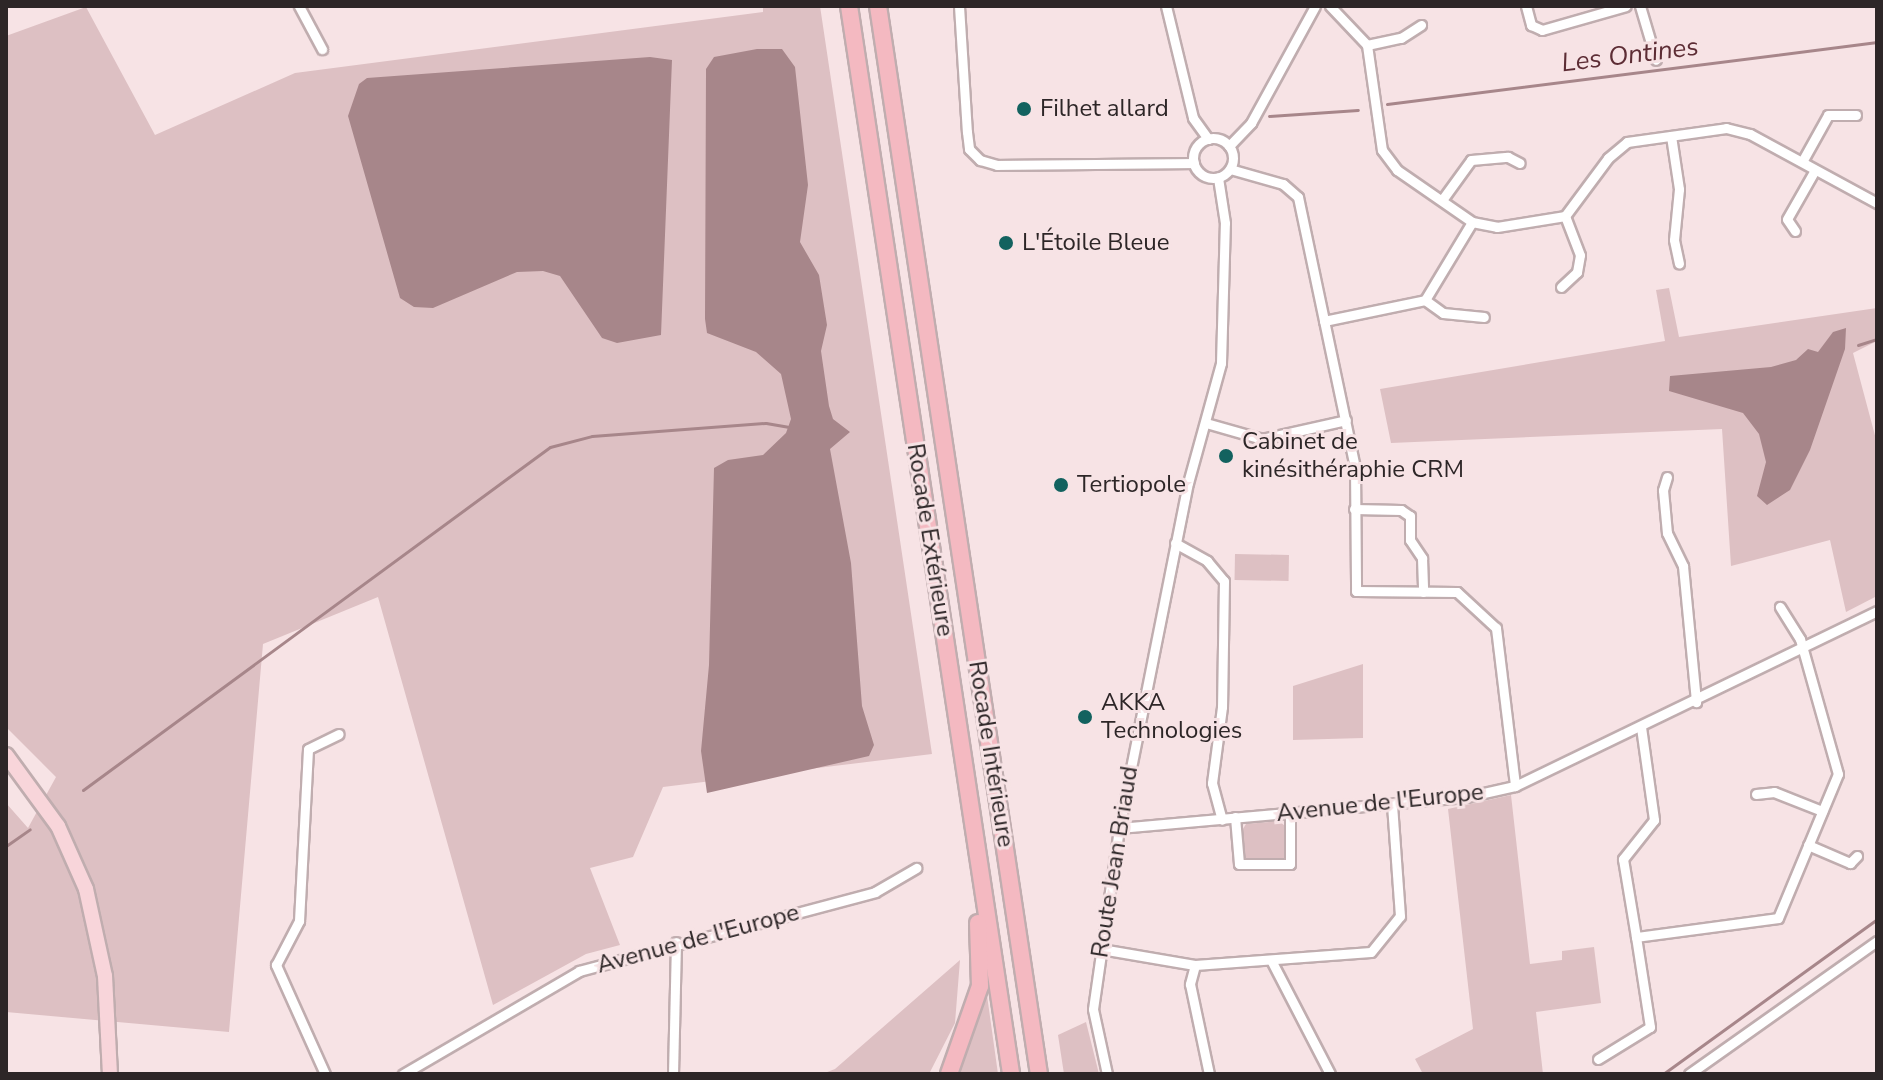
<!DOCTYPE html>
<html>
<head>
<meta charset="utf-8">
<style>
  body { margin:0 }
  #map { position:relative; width:1883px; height:1080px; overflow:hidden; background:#f7e3e5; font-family:"Nunito Sans",sans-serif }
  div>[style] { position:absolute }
  .green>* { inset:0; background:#ddc0c3; transform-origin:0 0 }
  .water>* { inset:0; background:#a7868a }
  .stream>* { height:3px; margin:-1.5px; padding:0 1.5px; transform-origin:1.5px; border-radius:1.5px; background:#a7868a }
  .roads { filter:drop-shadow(2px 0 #c0adaf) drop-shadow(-2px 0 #c0adaf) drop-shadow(0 2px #c0adaf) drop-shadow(0 -2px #c0adaf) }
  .minor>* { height:9px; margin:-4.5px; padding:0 4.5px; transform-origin:4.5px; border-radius:4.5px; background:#fff }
  .minor>.ring { margin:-4.5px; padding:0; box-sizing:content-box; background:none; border:9px solid #fff; border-radius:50% }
  .primary>* { height:14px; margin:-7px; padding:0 7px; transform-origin:7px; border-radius:7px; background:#f8d5da }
  .motorway>* { height:16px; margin:-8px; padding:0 8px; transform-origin:8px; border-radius:8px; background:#f4b9c1 }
  .dots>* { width:22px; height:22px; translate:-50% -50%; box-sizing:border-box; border:4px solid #f7e3e5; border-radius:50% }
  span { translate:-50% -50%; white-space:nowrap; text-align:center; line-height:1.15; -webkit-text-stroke:6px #f7e3e5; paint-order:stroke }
  .poi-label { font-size:24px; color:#2d2627 }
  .left { translate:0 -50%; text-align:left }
  .street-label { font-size:24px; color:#2d2627 }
  .water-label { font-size:26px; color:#5d2d35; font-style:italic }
  .frame { position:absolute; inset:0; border:8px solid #2d2627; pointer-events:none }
</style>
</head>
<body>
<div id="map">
  <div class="green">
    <i style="clip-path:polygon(763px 6px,820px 6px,932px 754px,663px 787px,633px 857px,590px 868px,620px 945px,586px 954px,493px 1005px,378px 597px,263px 644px,229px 1032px,6px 1012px,6px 803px,28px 828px,56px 777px,6px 727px,6px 36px,86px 7px,155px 135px,295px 73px,763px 12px)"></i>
    <i style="clip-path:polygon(1669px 288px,1679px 337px,1877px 308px,1877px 341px,1853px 353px,1877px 443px,1877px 596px,1846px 612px,1830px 540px,1731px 566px,1722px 429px,1391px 443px,1380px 389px,1665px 341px,1656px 290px)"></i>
    <i style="left:1235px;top:554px;width:54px;height:26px;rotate:1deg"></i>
    <i style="clip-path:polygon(1363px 664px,1363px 738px,1293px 740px,1293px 686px)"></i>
    <i style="clip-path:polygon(1511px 795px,1530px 964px,1562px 960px,1562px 951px,1594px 947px,1601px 1003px,1536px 1012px,1543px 1074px,1423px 1074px,1415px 1059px,1473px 1029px,1448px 809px)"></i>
    <i style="clip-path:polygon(1279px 821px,1285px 826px,1286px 860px,1243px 860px,1241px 832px,1246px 824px)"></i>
    <i style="clip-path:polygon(960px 960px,955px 1023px,929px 1074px,822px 1074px,835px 1069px)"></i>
    <i style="clip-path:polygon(986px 988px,998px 1074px,954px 1074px,976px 1026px)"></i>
    <i style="clip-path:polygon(1086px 1022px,1099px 1074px,1064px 1074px,1058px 1035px)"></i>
  </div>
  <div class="water">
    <i style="clip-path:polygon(757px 49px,782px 49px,795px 67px,808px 185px,800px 242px,819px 275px,827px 325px,821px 351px,829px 406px,833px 419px,850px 432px,830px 449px,851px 563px,862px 706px,874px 745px,869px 756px,707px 793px,701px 751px,709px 665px,714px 468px,728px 460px,763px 455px,786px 433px,791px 419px,781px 374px,756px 352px,707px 333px,705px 319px,706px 69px,714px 57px)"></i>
    <i style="clip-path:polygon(650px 57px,672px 60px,661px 335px,617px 343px,602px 338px,560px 276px,543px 271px,517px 272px,433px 308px,414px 307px,400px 298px,348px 116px,359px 84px,367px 78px)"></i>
    <i style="clip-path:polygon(1846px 328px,1845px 349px,1810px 450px,1790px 490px,1767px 505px,1757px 496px,1766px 462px,1759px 434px,1743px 413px,1669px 391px,1670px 376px,1771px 367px,1796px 360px,1808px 349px,1818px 352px,1833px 332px)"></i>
  </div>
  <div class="stream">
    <i style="left:1387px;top:104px;width:494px;rotate:-7.2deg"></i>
    <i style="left:1269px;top:116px;width:89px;rotate:-3.9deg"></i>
    <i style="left:1858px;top:345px;width:20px;rotate:-18deg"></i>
    <i style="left:83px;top:790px;width:579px;rotate:-36.3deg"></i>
    <i style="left:550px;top:447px;width:43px;rotate:-14.7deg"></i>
    <i style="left:592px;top:436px;width:174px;rotate:-4.3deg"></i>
    <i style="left:766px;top:423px;width:22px;rotate:10deg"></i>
    <i style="left:6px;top:846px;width:29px;rotate:-35deg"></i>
    <i style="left:1663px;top:1074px;width:264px;rotate:-35.9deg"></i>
  </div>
  <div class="roads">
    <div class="minor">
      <i style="left:299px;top:6px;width:49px;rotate:61.9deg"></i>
      <i style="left:959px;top:6px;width:126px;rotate:86.4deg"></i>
      <i style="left:967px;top:132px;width:17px;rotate:83deg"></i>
      <i style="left:969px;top:149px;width:16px;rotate:45deg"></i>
      <i style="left:980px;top:160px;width:18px;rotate:16deg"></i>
      <i style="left:997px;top:165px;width:197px;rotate:-0.6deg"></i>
      <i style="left:1166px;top:6px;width:115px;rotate:76.4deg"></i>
      <i style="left:1193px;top:118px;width:26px;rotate:54deg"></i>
      <i style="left:1330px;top:6px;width:54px;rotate:46.5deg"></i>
      <i style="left:1367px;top:45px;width:106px;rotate:81.9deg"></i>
      <i style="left:1382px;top:150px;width:25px;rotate:53deg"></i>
      <i style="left:1397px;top:170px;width:91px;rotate:34.7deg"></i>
      <i style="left:1472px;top:222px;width:25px;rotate:11deg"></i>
      <i style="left:1497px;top:227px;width:69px;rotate:-9.2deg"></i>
      <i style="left:1565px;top:216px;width:72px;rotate:-53.4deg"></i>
      <i style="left:1608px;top:158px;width:25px;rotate:-40deg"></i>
      <i style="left:1627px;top:142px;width:100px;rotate:-8deg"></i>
      <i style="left:1726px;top:128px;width:25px;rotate:14deg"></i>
      <i style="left:1750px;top:134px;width:145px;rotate:28.5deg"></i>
      <i style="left:1526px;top:6px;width:20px;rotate:75deg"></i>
      <i style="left:1531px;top:25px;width:12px;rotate:24deg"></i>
      <i style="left:1542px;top:30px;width:87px;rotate:-15.9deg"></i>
      <i style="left:1640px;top:6px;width:56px;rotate:73.5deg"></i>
      <i style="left:1367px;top:45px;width:35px;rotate:-12deg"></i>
      <i style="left:1401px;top:38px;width:24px;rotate:-33deg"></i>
      <i style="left:1671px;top:136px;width:54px;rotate:81.4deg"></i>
      <i style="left:1679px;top:189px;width:51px;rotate:95.6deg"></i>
      <i style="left:1674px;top:240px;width:24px;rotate:78deg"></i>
      <i class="ring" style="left:1193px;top:138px;width:31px;height:31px"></i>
      <i style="left:1229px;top:146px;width:32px;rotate:-46deg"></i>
      <i style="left:1251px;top:123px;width:133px;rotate:-61.3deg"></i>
      <i style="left:1803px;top:160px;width:51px;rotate:-60.9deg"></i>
      <i style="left:1828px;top:115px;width:28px"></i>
      <i style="left:1230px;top:169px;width:55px;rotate:15.8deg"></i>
      <i style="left:1283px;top:184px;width:20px;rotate:41deg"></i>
      <i style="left:1298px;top:197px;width:276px;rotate:78.1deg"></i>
      <i style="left:1355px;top:467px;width:124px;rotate:89.5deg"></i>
      <i style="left:1356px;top:591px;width:101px;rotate:0.6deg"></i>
      <i style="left:1457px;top:592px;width:53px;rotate:42.7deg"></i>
      <i style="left:1496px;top:628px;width:159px;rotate:83.1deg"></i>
      <i style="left:1442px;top:200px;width:49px;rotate:-54.1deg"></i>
      <i style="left:1471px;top:160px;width:37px;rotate:-5deg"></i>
      <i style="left:1508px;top:157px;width:13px;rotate:27deg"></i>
      <i style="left:1795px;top:231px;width:14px;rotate:-124deg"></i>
      <i style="left:1787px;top:219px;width:56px;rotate:-60.3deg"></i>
      <i style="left:1561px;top:287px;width:22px;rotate:-43deg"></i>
      <i style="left:1577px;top:272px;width:17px;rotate:-80deg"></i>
      <i style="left:1580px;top:255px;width:42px;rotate:-111deg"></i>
      <i style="left:1425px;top:300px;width:22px;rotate:36deg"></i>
      <i style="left:1443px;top:313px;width:41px;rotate:5.6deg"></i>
      <i style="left:1324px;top:321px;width:103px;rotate:-11.7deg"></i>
      <i style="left:1425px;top:300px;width:91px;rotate:-58.9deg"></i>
      <i style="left:1206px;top:423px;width:58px;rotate:15.9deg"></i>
      <i style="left:1262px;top:439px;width:86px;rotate:-12.7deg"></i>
      <i style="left:1667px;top:477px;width:14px;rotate:107deg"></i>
      <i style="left:1663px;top:490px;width:43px;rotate:84.7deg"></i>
      <i style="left:1667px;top:533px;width:37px;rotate:64deg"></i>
      <i style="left:1683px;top:566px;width:137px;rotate:84.5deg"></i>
      <i style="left:1354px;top:509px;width:47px;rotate:1.2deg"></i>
      <i style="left:1401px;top:510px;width:11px;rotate:34deg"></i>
      <i style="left:1410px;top:516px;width:24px;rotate:90deg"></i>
      <i style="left:1410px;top:540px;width:22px;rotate:56deg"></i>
      <i style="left:1422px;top:558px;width:34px;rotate:88deg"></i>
      <i style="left:1175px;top:543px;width:37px;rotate:29deg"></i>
      <i style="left:1207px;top:561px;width:26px;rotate:50deg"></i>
      <i style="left:1224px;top:581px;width:126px;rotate:90.9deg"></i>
      <i style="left:1222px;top:707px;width:77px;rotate:97.5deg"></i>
      <i style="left:1212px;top:783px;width:38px;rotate:75deg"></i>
      <i style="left:1641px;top:727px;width:94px;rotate:82deg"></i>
      <i style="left:1654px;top:820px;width:50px;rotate:128.5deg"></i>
      <i style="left:1623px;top:859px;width:79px;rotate:80.5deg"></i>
      <i style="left:1636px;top:937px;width:143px;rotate:-7.6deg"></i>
      <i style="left:1778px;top:918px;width:156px;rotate:-67.4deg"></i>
      <i style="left:1838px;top:774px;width:140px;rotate:-105.7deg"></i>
      <i style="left:1800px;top:639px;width:38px;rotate:-122deg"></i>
      <i style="left:1756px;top:794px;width:18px;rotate:-6deg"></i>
      <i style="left:1774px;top:792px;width:52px;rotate:21.6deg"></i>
      <i style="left:1235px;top:817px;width:47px;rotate:85.1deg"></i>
      <i style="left:1239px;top:864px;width:51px"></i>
      <i style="left:1290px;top:864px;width:52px;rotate:-90deg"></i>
      <i style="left:1119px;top:828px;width:348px;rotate:-5.1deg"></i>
      <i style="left:1466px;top:797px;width:50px;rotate:-12.7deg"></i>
      <i style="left:1515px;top:786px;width:402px;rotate:-25.8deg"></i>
      <i style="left:1808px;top:845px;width:46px;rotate:23.2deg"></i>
      <i style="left:1850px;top:863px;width:10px;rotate:-45deg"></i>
      <i style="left:1101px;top:949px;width:95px;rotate:9.7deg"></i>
      <i style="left:1195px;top:965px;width:176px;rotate:-4.2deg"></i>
      <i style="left:1371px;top:952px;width:46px;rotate:-51.1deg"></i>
      <i style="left:1400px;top:916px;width:112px;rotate:-94.1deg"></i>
      <i style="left:1271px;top:960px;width:128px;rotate:62.6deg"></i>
      <i style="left:1195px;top:965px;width:20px;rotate:105deg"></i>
      <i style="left:1190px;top:984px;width:92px;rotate:78.1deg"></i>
      <i style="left:1598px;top:1059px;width:61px;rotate:-31.6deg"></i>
      <i style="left:1650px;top:1027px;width:91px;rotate:-98.8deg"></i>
      <i style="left:325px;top:1074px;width:120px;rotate:-114.2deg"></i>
      <i style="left:276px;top:965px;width:50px;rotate:-62.4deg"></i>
      <i style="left:299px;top:921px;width:172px;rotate:-87deg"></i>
      <i style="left:308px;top:749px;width:34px;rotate:-26deg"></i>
      <i style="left:403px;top:1074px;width:204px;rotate:-30.3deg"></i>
      <i style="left:579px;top:971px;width:306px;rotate:-14.9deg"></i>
      <i style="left:875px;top:892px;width:48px;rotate:-30.3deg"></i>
      <i style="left:673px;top:1074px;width:132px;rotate:-88.7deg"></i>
      <i style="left:1107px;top:1074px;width:66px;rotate:-102.2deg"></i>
      <i style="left:1093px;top:1009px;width:183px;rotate:-81.8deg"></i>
      <i style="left:1119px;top:828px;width:352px;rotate:-78.7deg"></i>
      <i style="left:1188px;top:483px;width:124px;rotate:-74.6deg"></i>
      <i style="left:1221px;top:363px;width:140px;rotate:-88.4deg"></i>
      <i style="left:1225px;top:223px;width:46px;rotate:-98.8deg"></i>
      <i style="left:1689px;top:1074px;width:230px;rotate:-35.3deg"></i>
    </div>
    <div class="primary">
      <i style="left:6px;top:755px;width:88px;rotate:53.8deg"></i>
      <i style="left:58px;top:826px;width:69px;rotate:66deg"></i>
      <i style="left:86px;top:889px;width:89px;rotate:77.7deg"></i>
      <i style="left:105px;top:976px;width:98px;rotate:87.1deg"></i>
    </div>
    <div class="motorway">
      <i style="left:849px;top:6px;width:1080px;rotate:81.37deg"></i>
      <i style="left:878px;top:6px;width:1080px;rotate:81.43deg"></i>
      <i style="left:949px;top:1074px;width:93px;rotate:-70.6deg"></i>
      <i style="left:980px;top:986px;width:63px;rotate:-91.8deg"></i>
    </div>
  </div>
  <div class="dots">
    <i style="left:1024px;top:109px;background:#13625f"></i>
    <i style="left:1006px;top:243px;background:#13625f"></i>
    <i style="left:1226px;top:456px;background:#13625f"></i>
    <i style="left:1061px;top:485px;background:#13625f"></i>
    <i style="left:1085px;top:717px;background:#13625f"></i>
  </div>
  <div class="poi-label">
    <span class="left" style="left:1040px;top:109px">Filhet allard</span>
    <span class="left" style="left:1022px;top:243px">L'Étoile Bleue</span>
    <span class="left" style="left:1242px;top:456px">Cabinet de<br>kinésithéraphie CRM</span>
    <span class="left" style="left:1077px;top:485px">Tertiopole</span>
    <span class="left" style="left:1101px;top:717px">AKKA<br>Technologies</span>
  </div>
  <div class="street-label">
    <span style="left:930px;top:540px;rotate:81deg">Rocade Extérieure</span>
    <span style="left:991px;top:754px;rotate:81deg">Rocade Intérieure</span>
    <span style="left:1380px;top:803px;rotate:-6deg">Avenue de l'Europe</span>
    <span style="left:1115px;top:862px;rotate:-81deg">Route Jean Briaud</span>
    <span style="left:698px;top:939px;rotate:-15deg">Avenue de l'Europe</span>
  </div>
  <div class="water-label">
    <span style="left:1630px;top:55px;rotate:-7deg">Les Ontines</span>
  </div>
  <div class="frame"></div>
</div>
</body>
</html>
